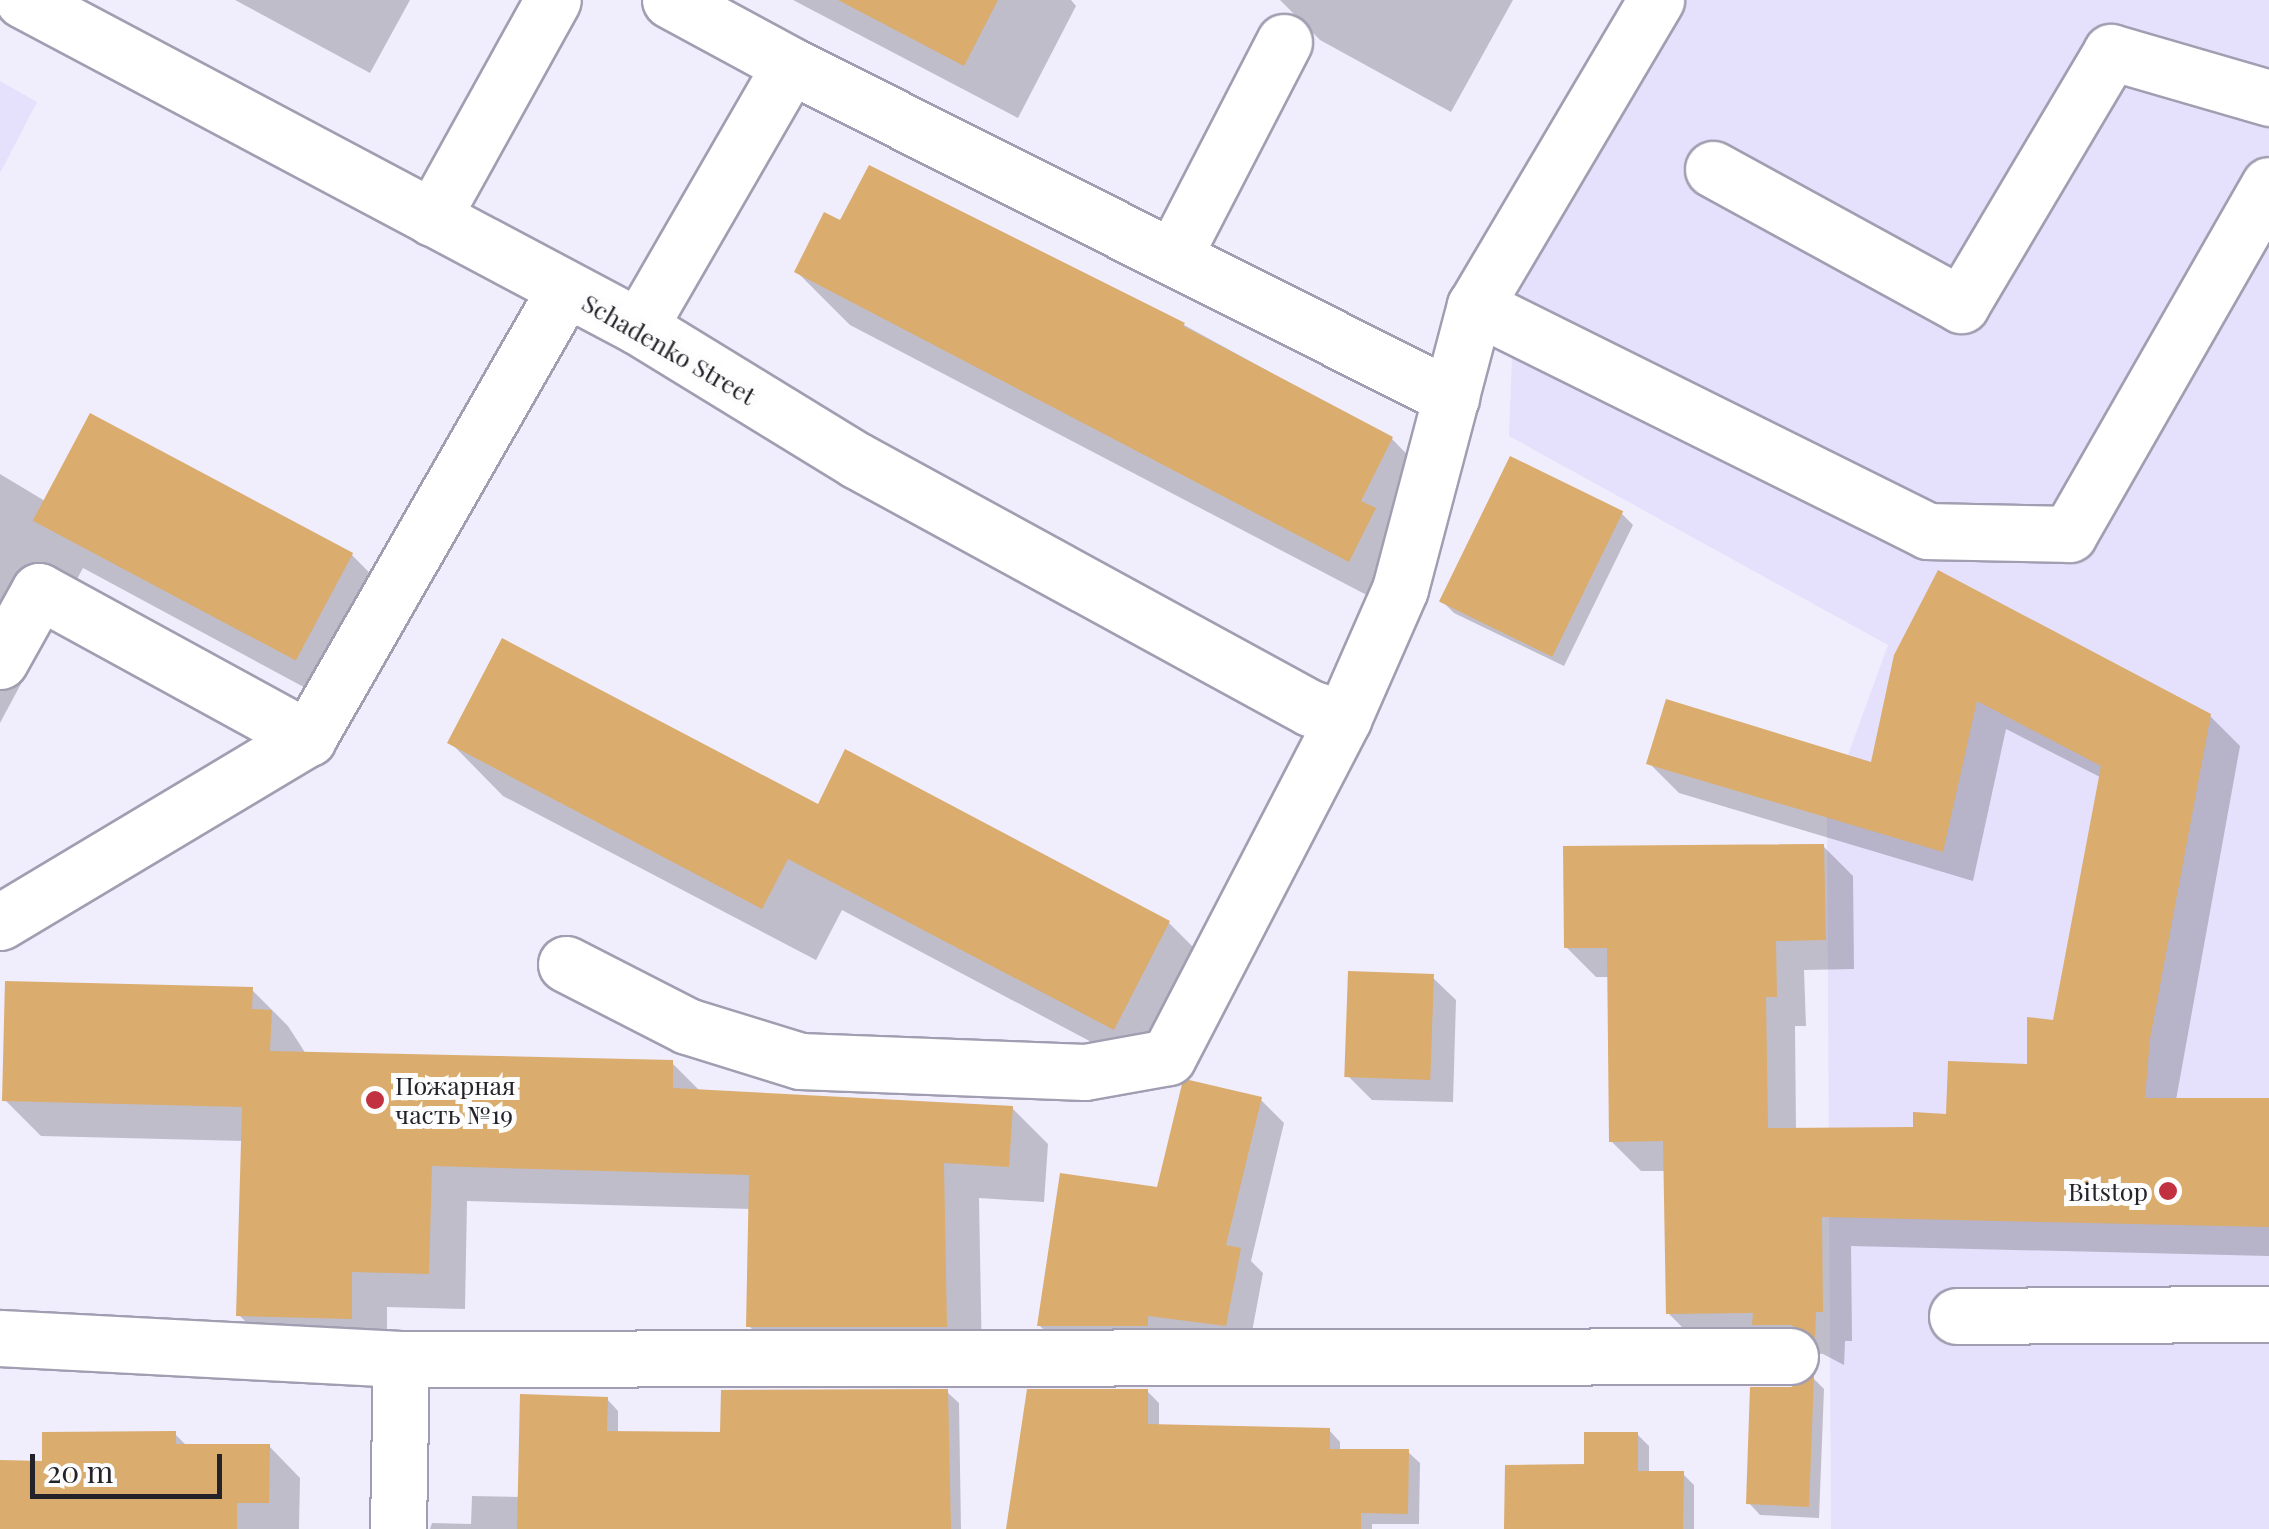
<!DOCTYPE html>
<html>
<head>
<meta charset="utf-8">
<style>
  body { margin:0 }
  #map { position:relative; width:2269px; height:1529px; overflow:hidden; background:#f0edfd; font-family:"Playfair Display",serif }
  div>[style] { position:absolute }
  .built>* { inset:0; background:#e5e0fb }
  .shadow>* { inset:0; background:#0003 }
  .building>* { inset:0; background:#daac6d; transform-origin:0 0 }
  .roads { filter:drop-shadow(2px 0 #a29eb1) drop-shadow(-2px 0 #a29eb1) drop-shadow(0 2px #a29eb1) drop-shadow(0 -2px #a29eb1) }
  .minor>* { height:55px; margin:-27.5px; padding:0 27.5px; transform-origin:27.5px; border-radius:27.5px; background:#fff }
  .dots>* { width:28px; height:28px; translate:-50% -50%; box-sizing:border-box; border:5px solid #fdfdfd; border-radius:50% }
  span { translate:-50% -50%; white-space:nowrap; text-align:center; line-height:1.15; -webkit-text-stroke:10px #fdfdfd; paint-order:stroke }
  .street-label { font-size:25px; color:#24232a }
  .poi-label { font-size:25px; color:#24232a }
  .left { translate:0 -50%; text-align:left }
  .right { translate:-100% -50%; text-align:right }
  .scale { position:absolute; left:30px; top:1454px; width:192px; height:45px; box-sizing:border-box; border:5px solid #24232a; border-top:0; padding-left:12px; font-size:30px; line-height:35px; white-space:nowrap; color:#24232a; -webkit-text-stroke:8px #fdfdfd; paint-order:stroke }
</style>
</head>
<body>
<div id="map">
  <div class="built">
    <i style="clip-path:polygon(1678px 0,2269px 0,2269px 1529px,1831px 1529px,1827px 813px,1888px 645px,1509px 436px,1514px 303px)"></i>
    <i style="clip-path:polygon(0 81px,37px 102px,0 173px)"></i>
  </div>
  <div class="shadow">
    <i style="clip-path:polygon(235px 0,410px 0,370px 73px)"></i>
    <i style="clip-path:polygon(793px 0,1071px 0,1076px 6px,1018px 118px)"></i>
    <i style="clip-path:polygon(1280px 0,1513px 0,1451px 112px,1320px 40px)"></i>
    <i style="clip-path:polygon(842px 223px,1184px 325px,1392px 439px,1445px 493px,1403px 614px,850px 325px,797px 272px)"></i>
    <i style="clip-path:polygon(91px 416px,352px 555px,405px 609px,350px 712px,83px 568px,0 723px,0 474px,45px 501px)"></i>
    <i style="clip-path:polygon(1621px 513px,1633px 525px,1564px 666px,1454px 613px,1443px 602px)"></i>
    <i style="clip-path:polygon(1896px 656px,2210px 716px,2240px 746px,2176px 1100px,2269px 1101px,2269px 1256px,1851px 1246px,1852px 1341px,1845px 1341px,1844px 1365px,1823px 1354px,1698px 1343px,1668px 1313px,1666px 1171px,1641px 1171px,1611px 1141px,1610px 977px,1596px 977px,1566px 947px,1823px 846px,1853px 876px,1854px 969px,1804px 970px,1806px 1026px,1795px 1026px,1796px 1130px,1915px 1129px,1948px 1116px,2029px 1067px,2055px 1023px,2102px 778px,2006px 729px,1973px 881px,1679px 793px,1649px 763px,1872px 765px)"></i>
    <i style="clip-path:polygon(450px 742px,819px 807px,1169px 923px,1222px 976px,1167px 1082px,842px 910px,816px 960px,503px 796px)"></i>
    <i style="clip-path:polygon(1432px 977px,1456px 1000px,1453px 1102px,1372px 1100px,1348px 1076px)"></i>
    <i style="clip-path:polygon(252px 990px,288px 1026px,306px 1054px,672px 1063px,701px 1092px,1012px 1108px,1048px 1144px,1044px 1202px,979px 1198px,982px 1362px,785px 1362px,749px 1326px,751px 1209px,467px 1201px,465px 1309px,387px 1307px,387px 1354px,275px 1351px,239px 1315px,244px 1141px,41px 1136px,5px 1100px)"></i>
    <i style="clip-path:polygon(1261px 1100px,1284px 1123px,1251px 1261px,1263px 1273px,1249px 1348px,1063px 1349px,1040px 1326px,1159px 1190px)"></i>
    <i style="clip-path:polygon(1813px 1378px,1824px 1389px,1819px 1518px,1760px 1515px,1749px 1503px,1792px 1390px)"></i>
    <i style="clip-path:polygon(1147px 1391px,1159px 1403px,1159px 1427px,1329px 1430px,1340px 1442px,1340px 1451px,1408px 1452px,1420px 1463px,1419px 1524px,1372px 1524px,1372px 1529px,1009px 1529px)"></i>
    <i style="clip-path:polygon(947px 1392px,959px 1403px,961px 1529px,430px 1529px,432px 1523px,471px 1524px,472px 1496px,520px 1497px,607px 1399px,618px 1411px,618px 1433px,722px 1435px)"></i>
    <i style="clip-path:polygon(175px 1434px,188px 1447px,269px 1446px,300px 1478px,299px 1529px,0 1529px,0 1462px,45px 1463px)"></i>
    <i style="clip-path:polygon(1637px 1434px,1649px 1446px,1649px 1473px,1683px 1474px,1694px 1485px,1694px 1529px,1507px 1529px,1586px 1466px)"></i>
  </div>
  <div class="building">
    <i style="clip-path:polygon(838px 0,998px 0,964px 66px)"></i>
    <i style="clip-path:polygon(869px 165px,1185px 323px,1183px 326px,1393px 437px,1361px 501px,1376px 508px,1349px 562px,794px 272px,824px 212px,840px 220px)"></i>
    <i style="left:90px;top:413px;width:298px;height:122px;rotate:28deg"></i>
    <i style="left:1510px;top:456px;width:126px;height:162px;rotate:26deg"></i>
    <i style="clip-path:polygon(1938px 570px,2211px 714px,2150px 1039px,2145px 1098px,2269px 1098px,2269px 1227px,1822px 1217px,1823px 1312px,1816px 1312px,1815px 1338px,1791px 1325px,1752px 1325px,1753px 1313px,1666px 1314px,1663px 1141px,1609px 1142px,1607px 948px,1564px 948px,1563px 846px,1824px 844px,1826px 940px,1776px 941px,1777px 997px,1766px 997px,1768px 1128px,1913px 1127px,1913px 1112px,1946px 1114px,1948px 1061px,2027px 1064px,2027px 1017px,2053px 1020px,2101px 766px,1977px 701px,1943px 852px,1646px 764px,1666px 699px,1871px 762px,1894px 655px)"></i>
    <i style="clip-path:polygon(502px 638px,818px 804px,845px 749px,1170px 921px,1114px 1030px,788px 859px,762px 909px,447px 743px)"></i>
    <i style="left:1348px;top:971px;width:86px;height:106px;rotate:2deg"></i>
    <i style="clip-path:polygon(5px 981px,253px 987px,252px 1009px,272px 1010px,270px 1051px,673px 1060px,673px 1088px,1013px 1106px,1009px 1167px,944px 1163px,947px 1327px,746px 1327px,749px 1175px,432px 1166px,429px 1274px,352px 1272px,352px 1319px,236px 1316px,242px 1107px,2px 1101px)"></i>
    <i style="clip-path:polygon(1189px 1080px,1262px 1097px,1226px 1245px,1241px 1248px,1226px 1326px,1148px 1316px,1148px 1326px,1037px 1326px,1060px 1173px,1157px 1187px,1182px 1084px)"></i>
    <i style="clip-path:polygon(1814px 1375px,1809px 1507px,1746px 1504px,1750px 1387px,1791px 1387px)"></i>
    <i style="clip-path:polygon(948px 1389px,951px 1529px,517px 1529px,520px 1394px,608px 1397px,607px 1431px,720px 1432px,721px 1390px)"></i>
    <i style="clip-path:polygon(1027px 1389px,1148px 1389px,1148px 1424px,1330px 1428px,1330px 1449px,1409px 1449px,1408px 1514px,1361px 1513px,1361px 1529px,1006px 1529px)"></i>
    <i style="clip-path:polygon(176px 1431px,176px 1444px,270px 1444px,269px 1503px,237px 1503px,237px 1529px,0 1529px,0 1460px,42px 1461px,42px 1432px)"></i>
    <i style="clip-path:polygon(1584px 1432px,1638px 1432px,1638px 1471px,1684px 1471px,1683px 1529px,1504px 1529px,1505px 1465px,1584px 1464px)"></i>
  </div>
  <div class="roads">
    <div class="minor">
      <i style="left:23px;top:0;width:697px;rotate:27.96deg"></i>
      <i style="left:639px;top:327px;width:255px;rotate:31.5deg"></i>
      <i style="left:856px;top:460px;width:517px;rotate:28.65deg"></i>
      <i style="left:1310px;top:708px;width:35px;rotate:18deg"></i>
      <i style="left:1343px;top:719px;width:142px;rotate:-66.3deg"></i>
      <i style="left:1400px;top:589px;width:293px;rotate:-75.2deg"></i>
      <i style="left:1475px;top:306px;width:506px;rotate:26.41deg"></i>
      <i style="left:1928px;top:531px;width:141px;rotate:1.2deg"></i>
      <i style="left:2069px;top:534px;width:402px;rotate:-60.2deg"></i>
      <i style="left:670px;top:0;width:136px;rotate:28.4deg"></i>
      <i style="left:1713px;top:169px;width:283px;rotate:28.7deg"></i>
      <i style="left:1961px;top:305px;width:294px;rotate:-59.3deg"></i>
      <i style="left:2111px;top:52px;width:165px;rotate:16.2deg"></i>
      <i style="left:432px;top:218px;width:249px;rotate:-61deg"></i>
      <i style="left:1173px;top:257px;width:242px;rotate:-62.7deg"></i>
      <i style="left:1475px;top:306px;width:356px;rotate:-59.4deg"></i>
      <i style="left:639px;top:327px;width:302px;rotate:-60deg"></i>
      <i style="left:790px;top:65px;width:740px;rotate:26.67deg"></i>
      <i style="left:0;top:661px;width:80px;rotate:-60.9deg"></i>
      <i style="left:39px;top:591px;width:307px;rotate:28.7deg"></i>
      <i style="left:0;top:922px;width:359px;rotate:-30.9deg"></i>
      <i style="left:308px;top:738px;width:517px;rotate:-60.21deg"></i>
      <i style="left:566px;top:964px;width:136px;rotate:27.1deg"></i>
      <i style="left:687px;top:1026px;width:118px;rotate:17.2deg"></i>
      <i style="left:800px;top:1061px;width:285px;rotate:2.2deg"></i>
      <i style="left:1085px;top:1072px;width:84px;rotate:-10.2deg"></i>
      <i style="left:1168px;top:1057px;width:381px;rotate:-62.6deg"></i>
      <i style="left:1957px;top:1316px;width:312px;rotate:-0.4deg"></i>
      <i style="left:0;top:1338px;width:402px;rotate:3deg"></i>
      <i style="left:398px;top:1529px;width:170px;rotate:-89deg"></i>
      <i style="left:401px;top:1359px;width:1389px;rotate:-0.12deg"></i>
    </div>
  </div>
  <div class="dots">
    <i style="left:375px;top:1100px;background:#c13140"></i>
    <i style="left:2168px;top:1191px;background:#c13140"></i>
  </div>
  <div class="street-label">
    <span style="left:669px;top:349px;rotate:30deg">Schadenko Street</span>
  </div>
  <div class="poi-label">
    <span class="left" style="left:395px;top:1100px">Пожарная<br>часть №19</span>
    <span class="right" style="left:2148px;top:1191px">Bitstop</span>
  </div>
  <div class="scale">20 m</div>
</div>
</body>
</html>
